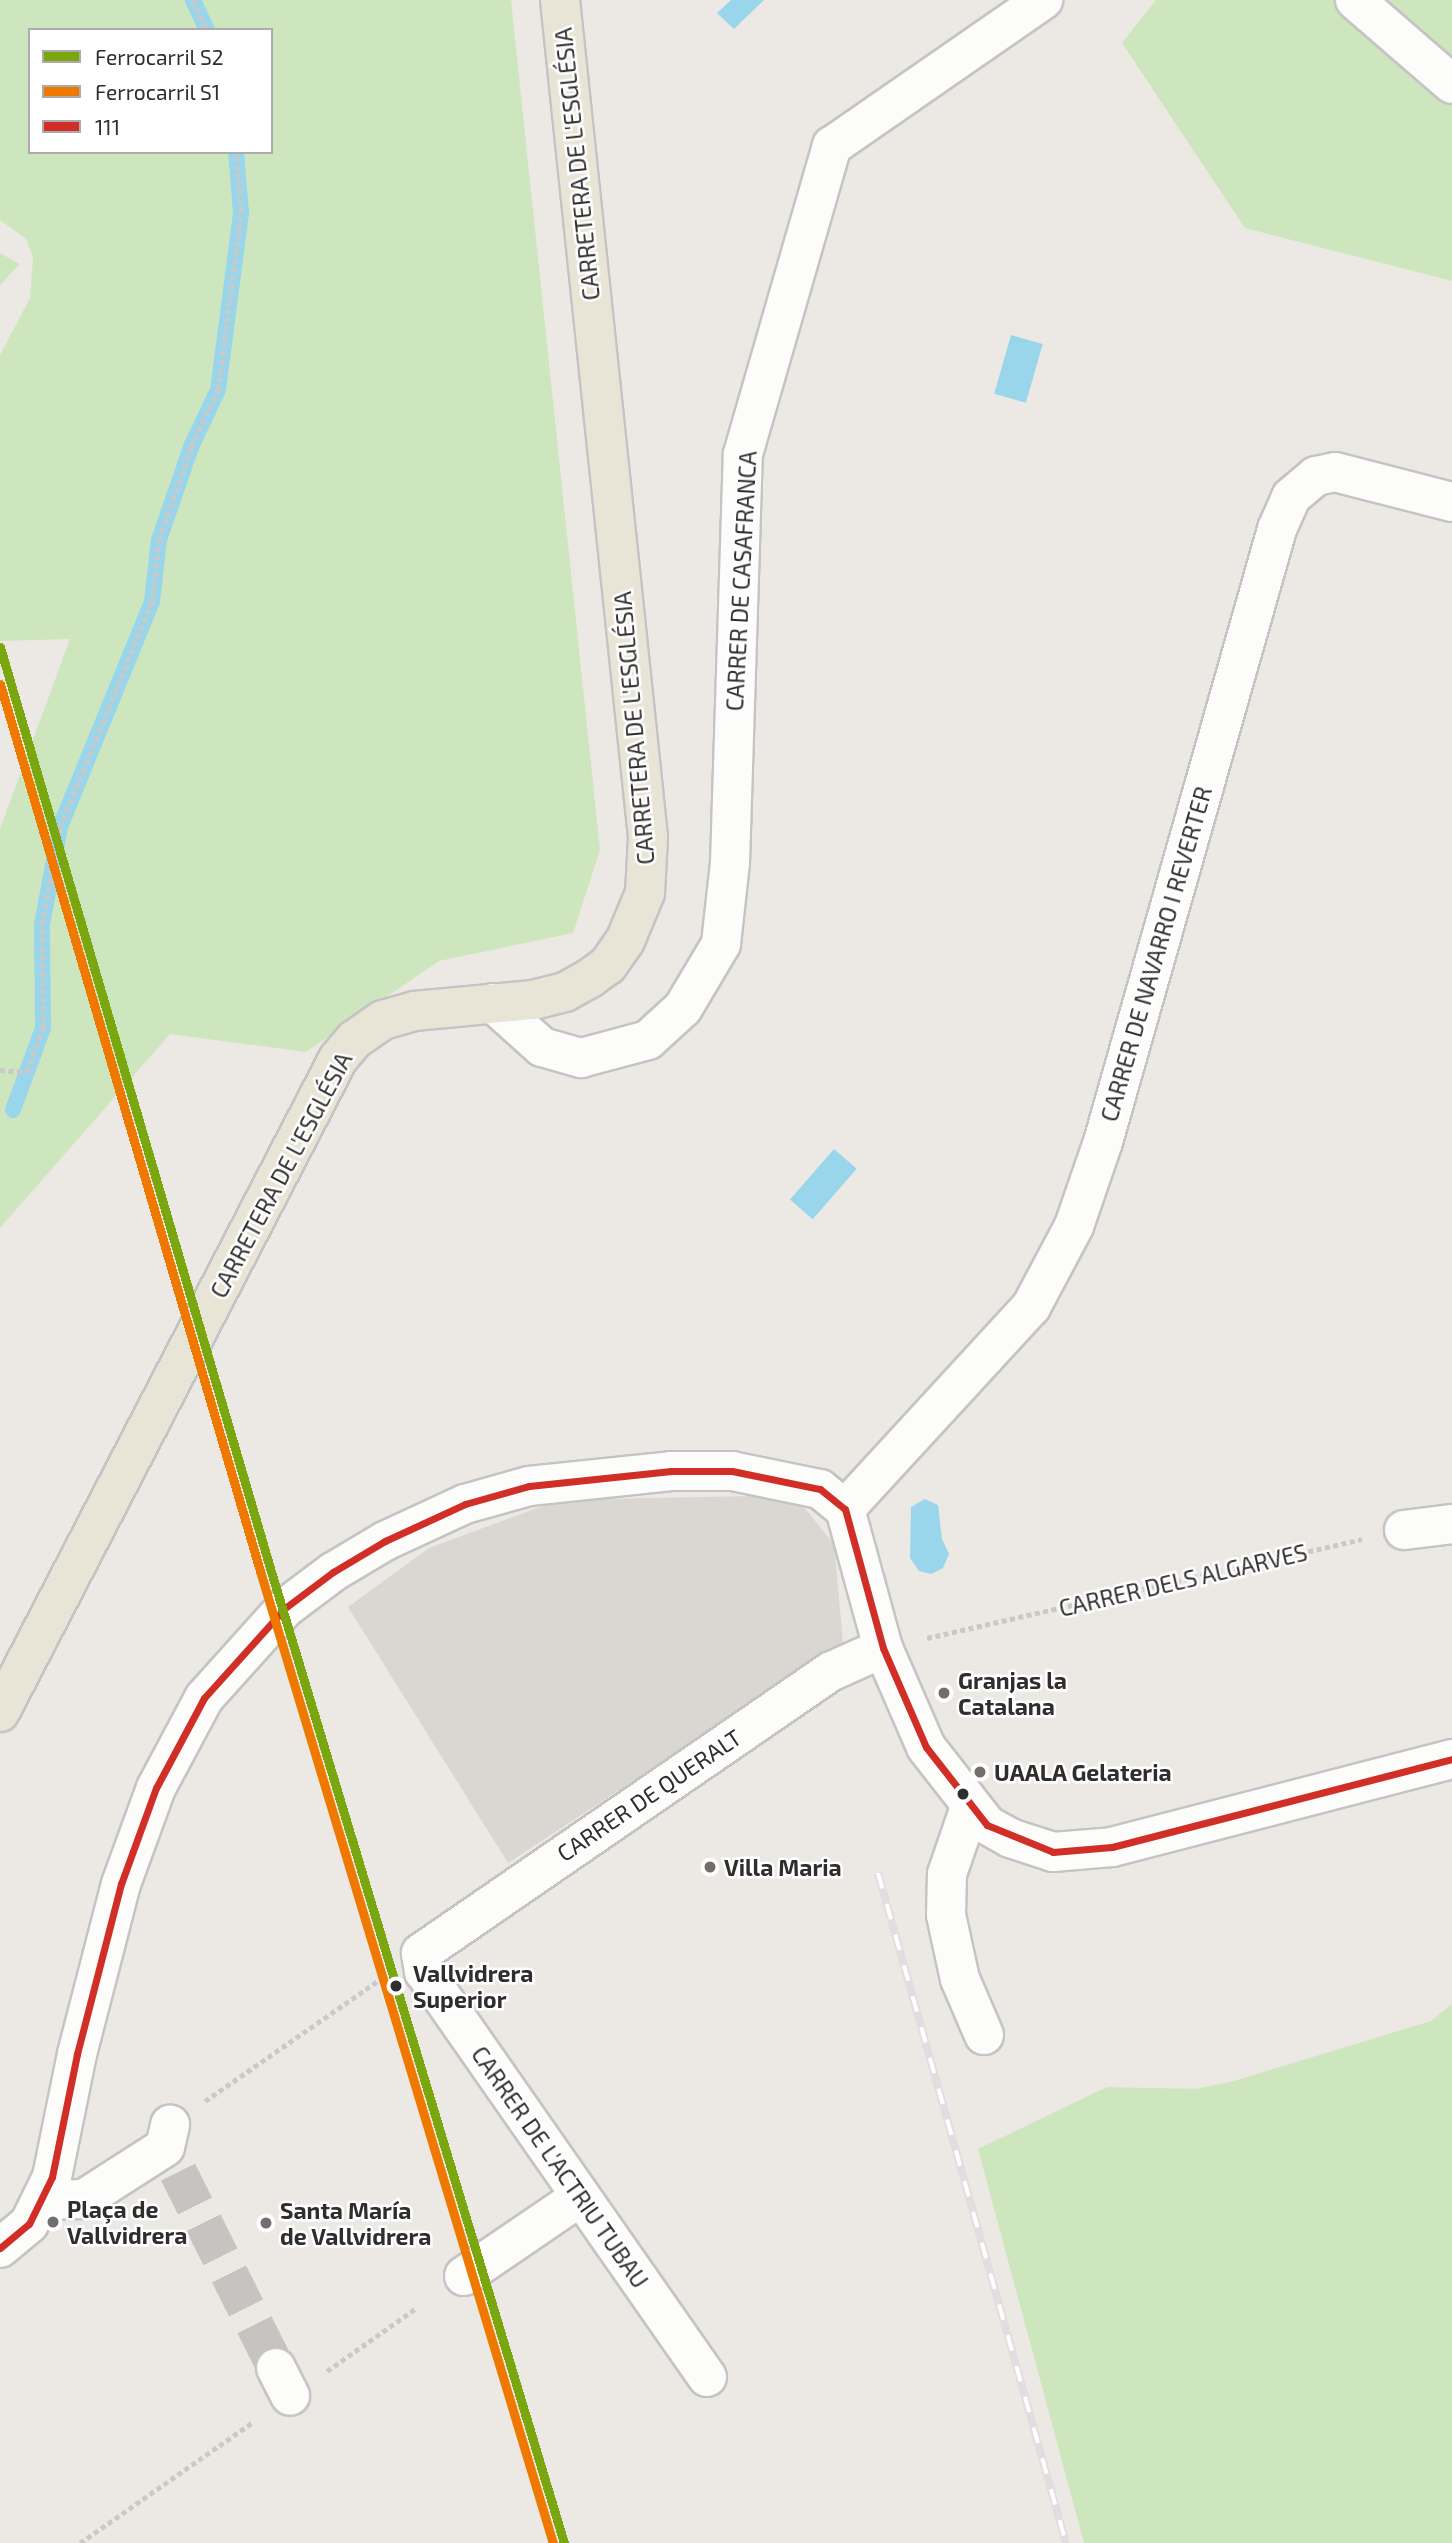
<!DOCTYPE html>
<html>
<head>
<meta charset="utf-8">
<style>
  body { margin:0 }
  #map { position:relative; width:1452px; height:2543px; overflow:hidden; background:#ece8e4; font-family:"Exo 2",sans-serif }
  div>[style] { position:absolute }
  .green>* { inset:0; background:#cee6be }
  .plaza>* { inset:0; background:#dad6d2 }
  .water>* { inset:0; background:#99d6ec; transform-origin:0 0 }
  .stream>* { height:16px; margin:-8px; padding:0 8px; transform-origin:8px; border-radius:8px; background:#99d6ec }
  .minor-tunnel>* { height:38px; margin-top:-19px; transform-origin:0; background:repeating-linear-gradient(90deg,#c6c3c0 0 38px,transparent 0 57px) }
  .path>* { height:4.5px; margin-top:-2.25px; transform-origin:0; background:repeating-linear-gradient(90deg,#c9c9c8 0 5px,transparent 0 8.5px) }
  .roads { filter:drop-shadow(2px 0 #c5c4c5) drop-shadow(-2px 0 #c5c4c5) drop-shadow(0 2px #c5c4c5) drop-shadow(0 -2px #c5c4c5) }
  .minor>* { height:38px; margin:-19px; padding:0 19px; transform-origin:19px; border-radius:19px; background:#fcfcfb }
  .major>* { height:38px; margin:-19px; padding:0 19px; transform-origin:19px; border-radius:19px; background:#e8e4d6 }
  .rail>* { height:8px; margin-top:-4px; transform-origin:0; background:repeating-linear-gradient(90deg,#fff 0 16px,#dfdfe1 0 32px); box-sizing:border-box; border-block:2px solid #dfdfe1 }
  .bus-1>* { height:7px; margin:-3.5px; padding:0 3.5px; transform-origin:3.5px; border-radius:3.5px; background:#d02e26 }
  .rail-1>* { height:9px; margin:-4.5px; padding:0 4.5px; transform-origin:4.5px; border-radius:4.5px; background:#7aa610 }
  .rail-2>* { height:9px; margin:-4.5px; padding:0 4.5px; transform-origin:4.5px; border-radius:4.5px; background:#ef7900 }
  .dots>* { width:19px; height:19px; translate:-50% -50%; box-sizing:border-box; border:4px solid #fff; border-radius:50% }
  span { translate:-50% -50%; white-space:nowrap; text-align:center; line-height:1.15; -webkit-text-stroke:5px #fff; paint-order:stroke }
  .street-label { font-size:23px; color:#2e2e2e }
  .poi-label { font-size:23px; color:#2e2e2e; font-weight:700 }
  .left { translate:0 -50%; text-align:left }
  .stop-label { font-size:23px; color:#2e2e2e; font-weight:700 }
  .legend { position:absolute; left:28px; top:28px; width:245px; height:126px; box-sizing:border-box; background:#fff; border:2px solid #ababab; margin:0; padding:9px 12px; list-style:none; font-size:21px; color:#2e2e2e }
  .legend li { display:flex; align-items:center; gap:14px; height:35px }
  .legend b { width:35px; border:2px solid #ababab }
</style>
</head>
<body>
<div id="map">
  <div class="green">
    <i style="clip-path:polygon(evenodd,0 0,511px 0,600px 850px,573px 933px,439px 961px,306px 1052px,170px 1034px,0 1228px,0 829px,70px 639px,0 641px,0 355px,30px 298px,33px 257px,26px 239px,0 220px,0 0,30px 30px,271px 30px,271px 152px,30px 152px,30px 30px)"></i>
    <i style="clip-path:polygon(1156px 0,1452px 0,1452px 281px,1245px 228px,1122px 43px)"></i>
    <i style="clip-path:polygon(0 253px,20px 264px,0 285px)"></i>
    <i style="clip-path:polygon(1452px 2004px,1452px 2543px,1084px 2543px,978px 2149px,1107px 2087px,1196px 2089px,1234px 2081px,1431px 2021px)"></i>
  </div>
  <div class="plaza">
    <i style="clip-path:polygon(794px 1495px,834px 1544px,843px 1643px,508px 1863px,348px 1607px,429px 1548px,559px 1500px)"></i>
  </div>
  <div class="water">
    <i style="clip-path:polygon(731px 0,764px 0,734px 29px,717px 13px)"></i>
    <i style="left:1011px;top:335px;width:33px;height:61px;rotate:16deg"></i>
    <i style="left:834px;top:1149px;width:30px;height:67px;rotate:41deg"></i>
    <i style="clip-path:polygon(925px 1499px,938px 1505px,942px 1539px,949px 1554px,943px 1568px,931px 1574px,919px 1571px,910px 1558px,911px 1507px)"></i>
  </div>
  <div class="stream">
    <i style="left:193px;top:0;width:33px;rotate:65deg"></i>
    <i style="left:13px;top:1110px;width:87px;rotate:-69.9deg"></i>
    <i style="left:43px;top:1028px;width:103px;rotate:-90.6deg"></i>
    <i style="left:42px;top:925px;width:100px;rotate:-79.6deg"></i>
    <i style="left:60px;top:827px;width:243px;rotate:-67.8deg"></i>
    <i style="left:152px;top:602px;width:62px;rotate:-83.6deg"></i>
    <i style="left:159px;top:540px;width:98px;rotate:-71deg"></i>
    <i style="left:191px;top:447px;width:63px;rotate:-64.7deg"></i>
    <i style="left:218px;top:390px;width:179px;rotate:-82.6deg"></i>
    <i style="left:241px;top:212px;width:60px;rotate:-94.8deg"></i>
  </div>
  <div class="minor-tunnel">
    <i style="left:178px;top:2172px;width:219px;rotate:63.4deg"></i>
  </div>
  <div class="path">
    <i style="left:193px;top:0;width:33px;rotate:65deg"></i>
    <i style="left:0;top:1070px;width:27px;rotate:4deg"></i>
    <i style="left:27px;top:1072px;width:47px;rotate:-70deg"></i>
    <i style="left:43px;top:1028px;width:103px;rotate:-90.6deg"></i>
    <i style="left:42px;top:925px;width:100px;rotate:-79.6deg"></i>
    <i style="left:60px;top:827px;width:243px;rotate:-67.8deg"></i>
    <i style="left:152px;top:602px;width:62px;rotate:-83.6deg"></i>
    <i style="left:159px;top:540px;width:98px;rotate:-71deg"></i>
    <i style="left:191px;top:447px;width:63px;rotate:-64.7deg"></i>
    <i style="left:218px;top:390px;width:179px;rotate:-82.6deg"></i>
    <i style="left:241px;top:212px;width:60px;rotate:-94.8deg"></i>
    <i style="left:927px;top:1638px;width:446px;rotate:-12.8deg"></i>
    <i style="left:205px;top:2101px;width:212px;rotate:-34.8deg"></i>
    <i style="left:327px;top:2371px;width:108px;rotate:-35.2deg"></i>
    <i style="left:80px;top:2543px;width:211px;rotate:-35deg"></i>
  </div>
  <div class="roads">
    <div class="minor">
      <i style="left:1355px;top:0;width:128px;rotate:40.9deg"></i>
      <i style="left:493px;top:1003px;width:66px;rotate:41.9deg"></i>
      <i style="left:542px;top:1047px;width:41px;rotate:15.8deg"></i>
      <i style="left:581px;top:1058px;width:69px;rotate:-15deg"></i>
      <i style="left:648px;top:1040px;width:47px;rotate:-42.4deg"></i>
      <i style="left:683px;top:1008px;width:74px;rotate:-59.3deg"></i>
      <i style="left:721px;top:944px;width:81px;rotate:-83.7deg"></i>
      <i style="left:730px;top:863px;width:409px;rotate:-88.2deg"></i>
      <i style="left:743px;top:454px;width:321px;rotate:-73.9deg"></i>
      <i style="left:832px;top:146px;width:257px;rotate:-34.7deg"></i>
      <i style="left:845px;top:1509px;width:275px;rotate:-47.4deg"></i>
      <i style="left:1031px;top:1307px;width:92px;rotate:-62deg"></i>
      <i style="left:1074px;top:1226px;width:89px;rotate:-71deg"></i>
      <i style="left:1103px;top:1142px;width:637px;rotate:-74.15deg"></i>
      <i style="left:1277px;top:529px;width:35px;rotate:-66deg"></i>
      <i style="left:1291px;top:497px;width:33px;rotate:-40deg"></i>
      <i style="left:1316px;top:476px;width:19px;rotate:-12deg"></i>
      <i style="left:1335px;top:472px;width:121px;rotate:14.4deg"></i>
      <i style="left:1404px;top:1530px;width:48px;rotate:-7.1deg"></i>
      <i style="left:970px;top:1807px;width:71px;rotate:108.9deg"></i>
      <i style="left:947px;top:1874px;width:41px;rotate:91.4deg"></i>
      <i style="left:946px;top:1915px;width:66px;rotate:77.7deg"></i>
      <i style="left:960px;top:1979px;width:61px;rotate:66.8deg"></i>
      <i style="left:44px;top:2200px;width:40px;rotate:-1.4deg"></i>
      <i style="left:84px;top:2199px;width:96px;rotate:-32.7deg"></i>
      <i style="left:165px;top:2147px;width:23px;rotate:-77deg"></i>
      <i style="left:0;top:2248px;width:38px;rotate:-40deg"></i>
      <i style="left:29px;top:2224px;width:52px;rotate:-63.9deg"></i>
      <i style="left:52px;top:2177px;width:126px;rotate:-78.5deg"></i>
      <i style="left:77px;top:2054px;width:176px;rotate:-75.5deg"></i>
      <i style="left:121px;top:1884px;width:102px;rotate:-70deg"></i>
      <i style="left:156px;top:1788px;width:102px;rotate:-61.9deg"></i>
      <i style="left:204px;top:1698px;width:121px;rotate:-48deg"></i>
      <i style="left:285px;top:1608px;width:60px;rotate:-36.9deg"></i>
      <i style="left:333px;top:1572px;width:61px;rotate:-30.8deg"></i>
      <i style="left:385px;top:1541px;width:88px;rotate:-24.8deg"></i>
      <i style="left:465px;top:1504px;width:66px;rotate:-15.7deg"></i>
      <i style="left:529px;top:1486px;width:143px;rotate:-6deg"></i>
      <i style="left:671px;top:1471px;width:61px"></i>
      <i style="left:732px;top:1471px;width:90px;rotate:11.6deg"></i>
      <i style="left:820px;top:1489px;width:32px;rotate:39deg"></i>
      <i style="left:845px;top:1509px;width:144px;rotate:74.7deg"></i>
      <i style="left:883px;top:1648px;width:108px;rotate:66.5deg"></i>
      <i style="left:926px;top:1747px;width:99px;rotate:52deg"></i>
      <i style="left:987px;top:1825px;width:26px;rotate:29deg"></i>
      <i style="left:1010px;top:1838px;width:45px;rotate:18deg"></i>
      <i style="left:1053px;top:1852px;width:59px;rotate:-4.8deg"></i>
      <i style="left:1112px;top:1847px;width:351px;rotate:-14.5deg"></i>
      <i style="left:464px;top:2276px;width:140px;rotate:-34.3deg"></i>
      <i style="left:276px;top:2368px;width:31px;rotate:63deg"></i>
      <i style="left:707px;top:2377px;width:494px;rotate:-124.9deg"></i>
      <i style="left:424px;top:1972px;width:19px;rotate:-99deg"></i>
      <i style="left:421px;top:1953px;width:498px;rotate:-34.5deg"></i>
      <i style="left:832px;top:1671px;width:56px;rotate:-24.3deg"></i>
    </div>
    <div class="major">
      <i style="left:0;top:1712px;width:735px;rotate:-62.63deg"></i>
      <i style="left:338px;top:1059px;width:25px;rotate:-50deg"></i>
      <i style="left:354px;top:1040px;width:35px;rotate:-35deg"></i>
      <i style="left:383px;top:1020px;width:32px;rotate:-16deg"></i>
      <i style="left:414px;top:1011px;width:120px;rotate:-5.3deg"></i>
      <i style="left:533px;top:1000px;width:33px;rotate:-14deg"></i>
      <i style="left:565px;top:992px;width:29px;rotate:-29deg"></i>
      <i style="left:590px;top:978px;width:22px;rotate:-36deg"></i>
      <i style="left:608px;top:965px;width:29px;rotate:-55deg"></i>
      <i style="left:625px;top:941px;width:52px;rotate:-67.4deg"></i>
      <i style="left:645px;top:893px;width:56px;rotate:-86.9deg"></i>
      <i style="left:648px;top:837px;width:842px;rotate:-96deg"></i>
    </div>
  </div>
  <div class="rail">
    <i style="left:878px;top:1873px;width:696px;rotate:74.33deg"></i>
  </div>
  <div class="bus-1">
    <i style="left:0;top:2248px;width:38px;rotate:-40deg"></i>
    <i style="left:29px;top:2224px;width:52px;rotate:-63.9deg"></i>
    <i style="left:52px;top:2177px;width:126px;rotate:-78.5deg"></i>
    <i style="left:77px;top:2054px;width:176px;rotate:-75.5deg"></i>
    <i style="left:121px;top:1884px;width:102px;rotate:-70deg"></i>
    <i style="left:156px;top:1788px;width:102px;rotate:-61.9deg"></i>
    <i style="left:204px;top:1698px;width:121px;rotate:-48deg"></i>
    <i style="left:285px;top:1608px;width:60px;rotate:-36.9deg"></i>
    <i style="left:333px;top:1572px;width:61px;rotate:-30.8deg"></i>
    <i style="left:385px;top:1541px;width:88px;rotate:-24.8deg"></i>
    <i style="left:465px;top:1504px;width:66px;rotate:-15.7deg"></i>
    <i style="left:529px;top:1486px;width:143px;rotate:-6deg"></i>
    <i style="left:671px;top:1471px;width:61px"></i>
    <i style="left:732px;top:1471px;width:90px;rotate:11.6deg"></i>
    <i style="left:820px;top:1489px;width:32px;rotate:39deg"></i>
    <i style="left:845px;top:1509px;width:144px;rotate:74.7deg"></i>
    <i style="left:883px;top:1648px;width:108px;rotate:66.5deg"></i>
    <i style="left:926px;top:1747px;width:99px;rotate:52deg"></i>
    <i style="left:987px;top:1825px;width:71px;rotate:22.2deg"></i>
    <i style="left:1053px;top:1852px;width:59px;rotate:-4.8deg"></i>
    <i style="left:1112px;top:1847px;width:351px;rotate:-14.5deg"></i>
  </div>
  <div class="rail-1">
    <i style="left:0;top:647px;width:960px;rotate:73.66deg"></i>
    <i style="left:270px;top:1568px;width:1018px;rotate:73.22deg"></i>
  </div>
  <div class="rail-2">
    <i style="left:0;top:684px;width:924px;rotate:73.66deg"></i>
    <i style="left:260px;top:1571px;width:1015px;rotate:73.23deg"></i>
  </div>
  <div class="dots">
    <i style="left:944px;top:1693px;background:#706f6e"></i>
    <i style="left:980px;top:1772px;background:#706f6e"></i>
    <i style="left:963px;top:1794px;background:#2e2e2e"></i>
    <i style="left:710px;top:1867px;background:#706f6e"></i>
    <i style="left:396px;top:1986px;background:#2e2e2e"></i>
    <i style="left:53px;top:2222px;background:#706f6e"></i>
    <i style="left:266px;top:2223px;background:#706f6e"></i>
  </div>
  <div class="street-label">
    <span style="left:577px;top:164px;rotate:-96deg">CARRETERA DE L'ESGLÉSIA</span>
    <span style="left:741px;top:581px;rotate:-87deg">CARRER DE CASAFRANCA</span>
    <span style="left:634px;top:728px;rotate:-95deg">CARRETERA DE L'ESGLÉSIA</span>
    <span style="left:1156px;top:954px;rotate:-74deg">CARRER DE NAVARRO I REVERTER</span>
    <span style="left:281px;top:1175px;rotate:-62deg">CARRETERA DE L'ESGLÉSIA</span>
    <span style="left:1183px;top:1580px;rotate:-13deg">CARRER DELS ALGARVES</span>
    <span style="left:649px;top:1795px;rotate:-34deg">CARRER DE QUERALT</span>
    <span style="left:560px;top:2167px;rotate:55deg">CARRER DE L'ACTRIU TUBAU</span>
  </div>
  <div class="poi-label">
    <span class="left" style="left:958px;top:1693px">Granjas la<br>Catalana</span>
    <span class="left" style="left:994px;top:1772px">UAALA Gelateria</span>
    <span class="left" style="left:724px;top:1867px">Villa Maria</span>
    <span class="left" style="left:67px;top:2222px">Plaça de<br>Vallvidrera</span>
    <span class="left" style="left:280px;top:2223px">Santa María<br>de Vallvidrera</span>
  </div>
  <div class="stop-label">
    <span class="left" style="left:413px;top:1986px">Vallvidrera<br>Superior</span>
  </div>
  <ul class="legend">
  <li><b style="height:9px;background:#7aa610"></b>Ferrocarril S2</li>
  <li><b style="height:9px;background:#ef7900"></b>Ferrocarril S1</li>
  <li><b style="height:9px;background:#d02e26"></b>111</li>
  </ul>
</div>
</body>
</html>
